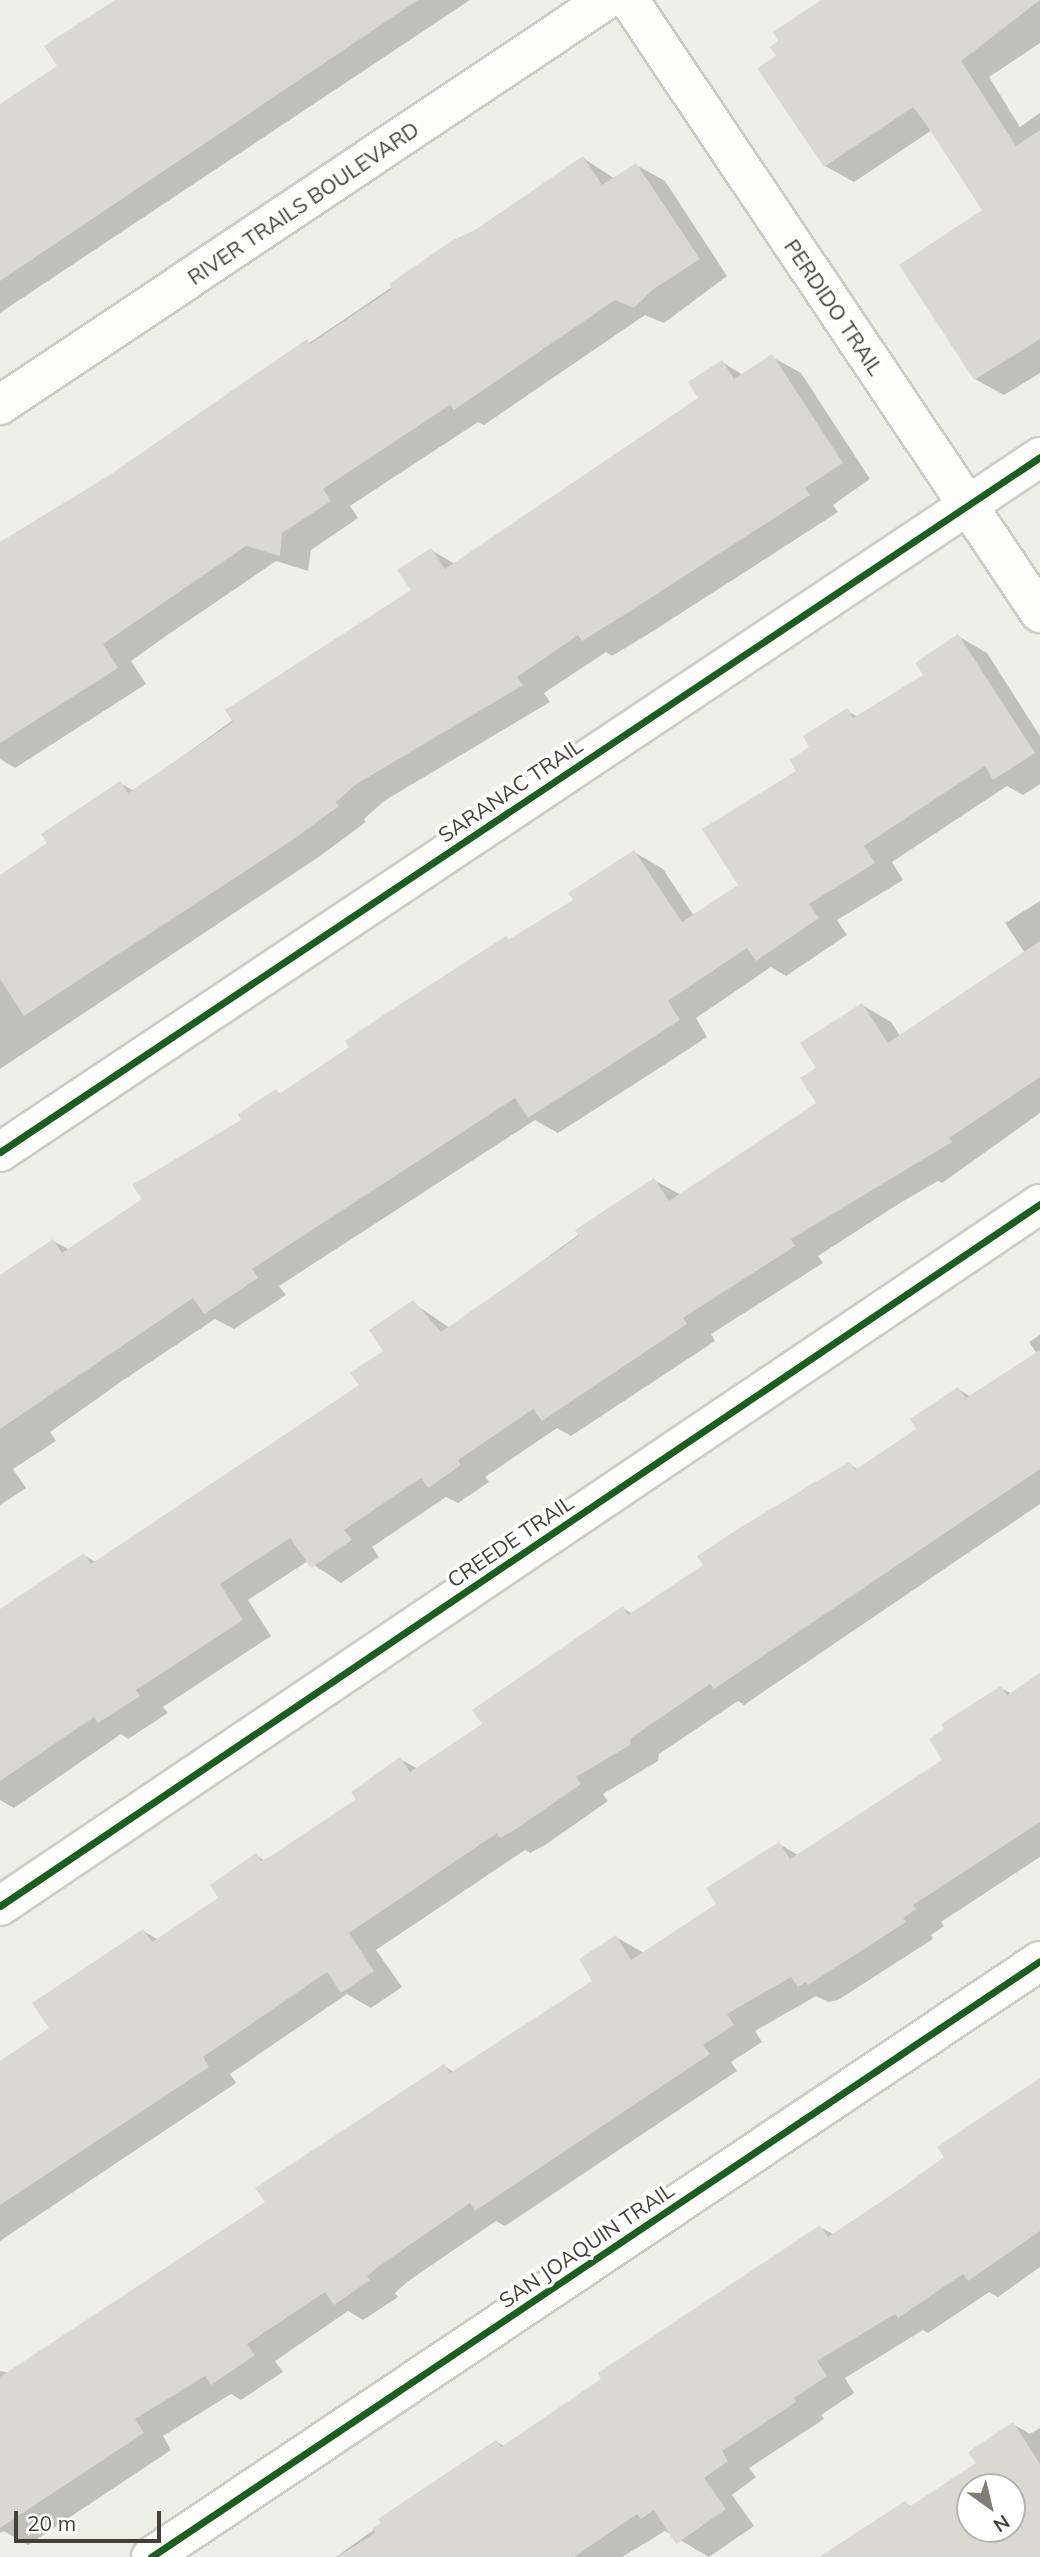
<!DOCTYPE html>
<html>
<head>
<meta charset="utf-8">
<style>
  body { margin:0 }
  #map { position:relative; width:1040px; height:2557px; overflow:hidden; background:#efefea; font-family:Mulish,sans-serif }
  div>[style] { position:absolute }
  .shadow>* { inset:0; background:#0003 }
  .building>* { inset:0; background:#d9d8d3 }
  .roads { filter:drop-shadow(2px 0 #cdccc8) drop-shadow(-2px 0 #cdccc8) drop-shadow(0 2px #cdccc8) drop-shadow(0 -2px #cdccc8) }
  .street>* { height:38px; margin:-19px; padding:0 19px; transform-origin:19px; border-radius:19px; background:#fdfdfc }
  .cycleway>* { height:7px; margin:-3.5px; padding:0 3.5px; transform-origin:3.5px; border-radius:3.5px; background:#1b5e20 }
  span { translate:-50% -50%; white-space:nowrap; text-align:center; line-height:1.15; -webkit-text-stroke:7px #fff; paint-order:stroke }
  .street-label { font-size:21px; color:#454037 }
  .north { position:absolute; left:956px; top:2473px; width:70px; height:70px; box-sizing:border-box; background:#fff; border:2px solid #b5b3af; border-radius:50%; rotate:146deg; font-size:19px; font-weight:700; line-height:28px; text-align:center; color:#454037 }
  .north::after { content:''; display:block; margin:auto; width:24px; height:32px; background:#807d76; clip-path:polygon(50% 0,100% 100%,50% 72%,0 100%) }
  .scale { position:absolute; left:14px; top:2511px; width:147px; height:32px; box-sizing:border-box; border:4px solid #454037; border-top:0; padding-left:9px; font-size:21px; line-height:24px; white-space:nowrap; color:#454037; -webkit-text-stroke:5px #fff; paint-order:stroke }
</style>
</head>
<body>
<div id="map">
  <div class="shadow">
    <i style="clip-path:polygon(125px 0,470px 0,0 313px,0 106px,59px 67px)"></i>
    <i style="clip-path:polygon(824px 0,1040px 0,1040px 43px,989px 77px,1020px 127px,1040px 113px,1040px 373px,1004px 395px,975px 379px,984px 211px,932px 130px,854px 182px,825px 166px,778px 56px)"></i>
    <i style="clip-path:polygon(583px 158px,615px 179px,636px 165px,665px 181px,727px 276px,664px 323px,645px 315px,484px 425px,478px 422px,350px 506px,358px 518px,311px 550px,308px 571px,276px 561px,166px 636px,131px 661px,146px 684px,15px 768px,0 759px,0 552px)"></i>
    <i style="clip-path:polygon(772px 357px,801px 373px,870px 479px,833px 505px,838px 512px,650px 633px,612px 656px,606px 652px,544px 693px,550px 702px,384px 801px,364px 819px,366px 822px,320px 856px,0 1069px,0 877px,49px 843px,120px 783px,134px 791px,413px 591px,431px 550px,455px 564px,700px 398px,722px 362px,743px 375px)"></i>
    <i style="clip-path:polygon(958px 636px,987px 653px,1040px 736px,1040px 784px,1023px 795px,1007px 786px,892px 862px,903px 880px,837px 920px,847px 935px,786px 976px,771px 967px,696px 1018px,707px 1037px,664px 1065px,558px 1133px,535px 1120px,279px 1286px,286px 1295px,234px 1329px,215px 1319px,122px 1381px,50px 1432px,56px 1441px,13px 1469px,26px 1488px,0 1505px,0 1276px,53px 1241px,70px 1250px,145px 1200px,276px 1091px,282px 1095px,506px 938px,510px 941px,575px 901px,634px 852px,663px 869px,694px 916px,740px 886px,812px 748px,847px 711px,858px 717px,925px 675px)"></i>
    <i style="clip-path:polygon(1040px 901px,1040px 1113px,942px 1183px,938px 1181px,900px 1203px,818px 1256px,823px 1263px,711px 1334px,715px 1341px,571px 1436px,557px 1428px,485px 1477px,489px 1482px,458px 1503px,446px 1497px,372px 1547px,379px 1557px,341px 1583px,308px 1561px,248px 1600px,271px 1636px,163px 1707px,168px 1713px,128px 1739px,121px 1734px,14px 1808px,0 1800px,0 1612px,84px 1555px,96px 1562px,361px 1386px,413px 1303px,450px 1328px,654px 1180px,681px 1195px,819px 1104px,819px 1068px,862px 1005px,891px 1022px,900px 1036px,1025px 953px,1005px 923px)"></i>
    <i style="clip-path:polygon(1040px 1335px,1040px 1504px,744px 1705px,738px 1701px,659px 1754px,658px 1761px,603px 1794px,608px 1801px,545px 1845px,530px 1853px,525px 1850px,376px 1950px,402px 1987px,371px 2008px,347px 1994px,230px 2074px,236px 2083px,0 2241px,0 2063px,52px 2029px,143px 1931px,159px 1940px,221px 1898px,256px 1855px,265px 1861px,358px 1799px,400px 1759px,418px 1769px,484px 1724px,623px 1608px,633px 1614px,705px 1565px,699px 1557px,815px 1482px,820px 1485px,849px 1464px,859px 1470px,919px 1429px,958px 1389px,971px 1397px,1037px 1354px,1029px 1342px)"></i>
    <i style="clip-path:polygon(1040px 1675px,1040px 1857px,941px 1922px,944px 1926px,931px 1935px,933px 1939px,838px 2000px,828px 2002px,816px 1996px,755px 2031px,762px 2042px,731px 2062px,737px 2071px,505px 2226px,496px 2221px,407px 2282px,395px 2293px,398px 2297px,363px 2320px,348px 2311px,275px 2361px,283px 2372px,241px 2400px,231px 2394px,163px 2436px,171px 2450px,28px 2545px,4px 2531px,0 2533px,0 2371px,10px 2373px,267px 2202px,444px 2066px,454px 2072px,595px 1981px,616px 1937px,644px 1953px,718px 1905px,779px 1844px,798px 1855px,944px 1760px,1001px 1688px,1012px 1694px)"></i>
    <i style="clip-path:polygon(1040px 2080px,1040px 2267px,998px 2297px,989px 2292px,928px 2333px,923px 2330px,845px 2378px,854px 2393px,821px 2415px,824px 2419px,749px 2468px,756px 2477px,732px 2495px,754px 2526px,709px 2557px,665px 2531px,622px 2557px,336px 2557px,496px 2442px,505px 2446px,820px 2227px,835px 2235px,946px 2157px)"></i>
    <i style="clip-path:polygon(evenodd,1013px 2424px,1030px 2434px,1040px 2428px,1040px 2557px,824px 2557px,905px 2503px,912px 2507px,978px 2464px,1013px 2424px,970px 2487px,1012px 2487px,1012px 2529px,970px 2529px,970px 2487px)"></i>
  </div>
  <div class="building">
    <i style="clip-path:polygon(115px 0,418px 0,0 281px,0 104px,57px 66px,44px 46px)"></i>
    <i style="clip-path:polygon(821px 0,1040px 0,961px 61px,1016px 146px,1040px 130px,1040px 339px,974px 380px,899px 265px,982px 210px,926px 124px,913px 107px,824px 167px,757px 68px,776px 56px,770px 47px,778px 41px,773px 32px)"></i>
    <i style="clip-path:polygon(583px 156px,602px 185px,636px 163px,700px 259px,652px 290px,634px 308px,615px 300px,454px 410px,450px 405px,323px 489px,331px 501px,282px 533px,280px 556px,246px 546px,103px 644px,118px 668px,0 743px,0 542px,108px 476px,307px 339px,310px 344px,392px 289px,389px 284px,453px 240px,475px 230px)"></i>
    <i style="clip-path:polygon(772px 354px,843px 463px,805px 488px,810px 495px,621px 617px,582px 641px,578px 635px,517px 677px,523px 685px,355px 785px,336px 802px,339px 806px,291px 841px,24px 1016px,0 979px,0 875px,47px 843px,41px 834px,120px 781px,128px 793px,233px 722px,225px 710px,411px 590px,397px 570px,431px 548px,445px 569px,698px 398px,688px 382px,722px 360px,734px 379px)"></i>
    <i style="clip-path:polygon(958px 634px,1035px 753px,993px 780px,985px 766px,864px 846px,875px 863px,809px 904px,819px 918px,756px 961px,747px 948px,668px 1001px,680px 1020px,528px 1118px,515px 1098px,252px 1269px,258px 1278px,204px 1314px,193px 1298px,0 1429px,0 1275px,53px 1239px,62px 1253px,142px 1199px,132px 1185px,241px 1120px,238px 1114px,276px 1089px,279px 1094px,349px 1047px,345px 1041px,388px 1012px,506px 936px,508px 940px,573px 900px,568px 893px,634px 850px,682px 922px,738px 885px,702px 829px,796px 771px,790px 760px,809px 747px,803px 736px,847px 708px,853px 718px,923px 675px,915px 663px)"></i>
    <i style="clip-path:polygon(1040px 941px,1040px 1077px,949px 1138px,952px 1142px,791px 1239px,795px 1246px,683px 1318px,687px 1324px,542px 1421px,533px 1409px,458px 1460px,461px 1465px,428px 1488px,421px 1478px,344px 1530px,352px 1540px,311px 1568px,290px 1538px,220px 1584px,243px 1620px,136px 1690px,140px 1696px,98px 1723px,94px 1717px,0 1781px,0 1609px,84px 1553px,91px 1564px,359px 1385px,350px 1373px,383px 1351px,369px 1330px,413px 1300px,441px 1332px,579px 1236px,575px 1230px,654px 1178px,669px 1201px,816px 1103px,800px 1078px,816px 1068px,800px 1043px,862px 1003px,888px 1043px)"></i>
    <i style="clip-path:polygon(1040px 1350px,1040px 1469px,714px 1689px,710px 1684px,631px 1738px,630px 1745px,576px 1777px,581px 1784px,516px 1829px,500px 1838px,497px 1833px,349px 1933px,374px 1971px,341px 1993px,327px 1972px,203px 2057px,209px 2067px,0 2205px,0 2061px,49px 2028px,32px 2003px,143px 1929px,152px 1942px,218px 1898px,210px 1885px,256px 1853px,261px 1861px,271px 1856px,356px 1799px,351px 1792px,400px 1757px,410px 1772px,482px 1724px,472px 1710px,623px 1606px,628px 1615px,703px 1565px,697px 1556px,741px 1527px,849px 1462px,855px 1470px,916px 1429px,910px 1419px,958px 1387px,966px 1398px)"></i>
    <i style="clip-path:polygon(1040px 1673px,1040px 1822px,913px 1905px,916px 1909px,903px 1918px,906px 1922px,808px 1985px,806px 1982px,798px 1987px,791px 1977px,727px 2014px,734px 2025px,703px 2045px,710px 2054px,475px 2211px,470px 2203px,378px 2267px,367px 2276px,370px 2280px,334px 2305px,325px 2292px,247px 2344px,255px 2355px,211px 2385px,205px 2376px,135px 2419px,144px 2433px,0 2528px,0 2377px,265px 2202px,255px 2188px,444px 2064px,450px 2073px,592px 1981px,579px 1959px,616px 1935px,631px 1960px,716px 1904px,706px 1888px,779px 1842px,790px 1859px,942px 1760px,929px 1739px,944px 1729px,941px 1724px,1001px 1686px,1007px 1695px)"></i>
    <i style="clip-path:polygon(1040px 2078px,1040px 2231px,968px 2281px,963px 2274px,898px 2318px,895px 2314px,817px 2361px,827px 2376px,794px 2398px,796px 2402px,722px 2451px,728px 2461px,704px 2478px,726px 2509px,676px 2544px,654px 2510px,641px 2519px,637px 2514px,574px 2557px,337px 2557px,375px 2533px,372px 2529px,381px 2523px,378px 2519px,496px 2440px,501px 2447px,601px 2379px,598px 2373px,820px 2225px,828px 2237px,903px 2187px,944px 2157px,937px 2147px)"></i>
    <i style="clip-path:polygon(evenodd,1013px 2422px,1040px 2464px,1040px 2557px,819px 2557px,905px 2501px,909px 2507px,976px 2463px,968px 2452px,1013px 2422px,970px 2487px,1012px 2487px,1012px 2529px,970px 2529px,970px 2487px)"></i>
  </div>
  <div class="roads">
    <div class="street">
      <i style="left:629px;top:0;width:738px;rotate:56.16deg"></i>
      <i style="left:0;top:405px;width:729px;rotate:-33.76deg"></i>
      <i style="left:0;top:1152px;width:1251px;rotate:-33.75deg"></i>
      <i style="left:0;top:1906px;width:1255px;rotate:-34.02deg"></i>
      <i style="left:151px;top:2557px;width:1070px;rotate:-33.84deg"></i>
    </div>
  </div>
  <div class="cycleway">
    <i style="left:0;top:1152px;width:1251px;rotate:-33.75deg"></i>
    <i style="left:0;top:1906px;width:1255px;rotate:-34.02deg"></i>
    <i style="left:151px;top:2557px;width:1070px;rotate:-33.84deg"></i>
  </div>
  <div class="street-label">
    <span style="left:303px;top:203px;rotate:-34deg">RIVER TRAILS BOULEVARD</span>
    <span style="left:834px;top:307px;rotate:56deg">PERDIDO TRAIL</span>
    <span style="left:510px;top:790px;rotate:-34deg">SARANAC TRAIL</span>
    <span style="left:510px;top:1541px;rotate:-34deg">CREEDE TRAIL</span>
    <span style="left:586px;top:2245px;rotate:-34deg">SAN JOAQUIN TRAIL</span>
  </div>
  <div class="north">N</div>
  <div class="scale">20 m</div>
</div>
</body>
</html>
